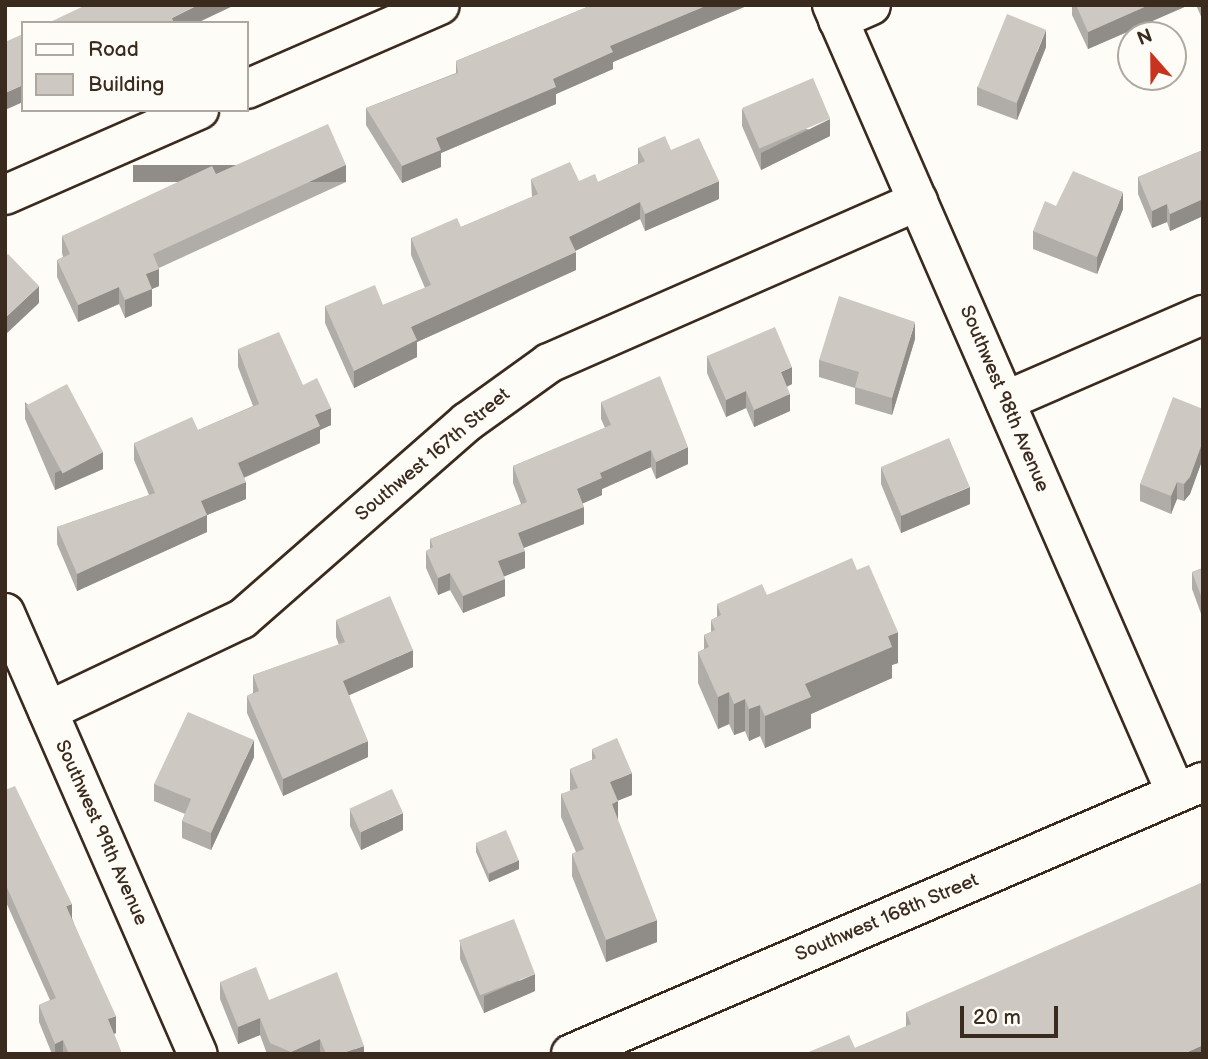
<!DOCTYPE html>
<html>
<head>
<meta charset="utf-8">
<style>
  body { margin:0 }
  #map { position:relative; width:1208px; height:1059px; overflow:hidden; background:#fdfcf7; font-family:"Balsamiq Sans",sans-serif }
  div>[style] { position:absolute }
  .roads { filter:drop-shadow(2px 0 #3b2a1e) drop-shadow(-2px 0 #3b2a1e) drop-shadow(0 2px #3b2a1e) drop-shadow(0 -2px #3b2a1e) }
  .minor>* { height:38px; margin:-19px; padding:0 19px; transform-origin:19px; border-radius:19px; background:#fdfcf7 }
  .wall>* { inset:0; background:#b0aca7 }
  .shaded-wall>* { inset:0; background:#908c88; transform-origin:0 0 }
  .building>* { inset:0; background:#cdc8c2; transform-origin:0 0 }
  span { translate:-50% -50%; white-space:nowrap; text-align:center; line-height:1.15; -webkit-text-stroke:6px #fdfcf7; paint-order:stroke }
  .street-label { font-size:19px; color:#3b2a1e }
  .frame { position:absolute; inset:0; border:7px solid #3b2a1e; pointer-events:none }
  .legend { position:absolute; left:21px; top:21px; width:228px; height:91px; box-sizing:border-box; background:#fdfcf7; border:2px solid #afa8a0; margin:0; padding:9px 12px; list-style:none; font-size:21px; color:#3b2a1e }
  .legend li { display:flex; align-items:center; gap:14px; height:35px }
  .legend b { width:35px; border:2px solid #afa8a0 }
  .north { position:absolute; left:1117px; top:21px; width:70px; height:70px; box-sizing:border-box; background:#fdfcf7; border:2px solid #afa8a0; border-radius:50%; rotate:339deg; font-size:19px; font-weight:700; line-height:28px; text-align:center; color:#3b2a1e }
  .north::after { content:''; display:block; margin:auto; width:24px; height:32px; background:#c8321e; clip-path:polygon(50% 0,100% 100%,50% 72%,0 100%) }
  .scale { position:absolute; left:960px; top:1006px; width:98px; height:32px; box-sizing:border-box; border:4px solid #3b2a1e; border-top:0; padding-left:9px; font-size:21px; line-height:24px; white-space:nowrap; color:#3b2a1e; -webkit-text-stroke:5px #fdfcf7; paint-order:stroke }
</style>
</head>
<body>
<div id="map">
  <div class="roads">
    <div class="minor">
      <i style="left:832px;top:5px;width:860px;rotate:66.42deg"></i>
      <i style="left:838px;top:20px;width:36px;rotate:-24deg"></i>
      <i style="left:247px;top:89px;width:210px;rotate:-23.5deg"></i>
      <i style="left:5px;top:195px;width:212px;rotate:-23.7deg"></i>
      <i style="left:1005px;top:401px;width:216px;rotate:-23.5deg"></i>
      <i style="left:5px;top:613px;width:481px;rotate:66.4deg"></i>
      <i style="left:48px;top:711px;width:215px;rotate:-25.4deg"></i>
      <i style="left:242px;top:619px;width:299px;rotate:-41.2deg"></i>
      <i style="left:467px;top:422px;width:101px;rotate:-35.7deg"></i>
      <i style="left:549px;top:363px;width:403px;rotate:-23.7deg"></i>
      <i style="left:571px;top:1054px;width:688px;rotate:-23.29deg"></i>
    </div>
  </div>
  <div class="wall">
    <i style="clip-path:polygon(592px 5px,749px 5px,613px 62px,613px 69px,556px 94px,556px 104px,441px 153px,441px 167px,402px 183px,366px 125px,366px 108px,456px 73px,456px 61px)"></i>
    <i style="clip-path:polygon(1072px 5px,1189px 5px,1088px 49px,1072px 15px)"></i>
    <i style="clip-path:polygon(1196px 5px,1203px 5px,1203px 21px)"></i>
    <i style="clip-path:polygon(1046px 47px,1017px 120px,977px 105px,977px 87px)"></i>
    <i style="clip-path:polygon(742px 109px,830px 136px,761px 170px,742px 126px)"></i>
    <i style="clip-path:polygon(638px 148px,671px 150px,719px 199px,645px 231px,640px 219px,575px 251px,576px 270px,417px 342px,417px 357px,354px 388px,325px 323px,325px 306px,383px 305px,425px 288px,411px 255px,411px 238px,461px 227px,532px 197px,531px 179px,598px 182px,638px 164px)"></i>
    <i style="clip-path:polygon(1203px 150px,1203px 216px,1170px 231px,1167px 222px,1152px 228px,1138px 194px,1138px 177px)"></i>
    <i style="clip-path:polygon(216px 174px,346px 182px,159px 268px,159px 286px,152px 289px,152px 306px,125px 318px,119px 304px,78px 322px,57px 277px,57px 260px,63px 257px,62px 253px,62px 236px)"></i>
    <i style="clip-path:polygon(1123px 209px,1097px 274px,1033px 249px,1033px 231px)"></i>
    <i style="clip-path:polygon(915px 339px,892px 415px,855px 404px,855px 388px,819px 377px,819px 360px)"></i>
    <i style="clip-path:polygon(238px 349px,303px 385px,331px 425px,320px 430px,320px 443px,244px 478px,246px 499px,207px 515px,207px 532px,77px 591px,57px 544px,57px 527px,149px 495px,134px 460px,134px 443px,198px 430px,253px 406px,238px 367px)"></i>
    <i style="clip-path:polygon(707px 356px,792px 384px,787px 387px,790px 411px,754px 427px,746px 408px,726px 417px,707px 373px)"></i>
    <i style="clip-path:polygon(25px 402px,103px 469px,55px 490px,25px 419px)"></i>
    <i style="clip-path:polygon(601px 402px,688px 464px,656px 479px,651px 467px,602px 489px,602px 495px,583px 503px,584px 524px,524px 548px,525px 568px,504px 576px,505px 596px,463px 613px,450px 590px,438px 595px,426px 568px,426px 551px,430px 549px,430px 539px,521px 504px,513px 483px,513px 466px,605px 428px,601px 419px)"></i>
    <i style="clip-path:polygon(1203px 409px,1203px 458px,1190px 494px,1184px 501px,1177px 499px,1171px 514px,1140px 501px,1140px 484px)"></i>
    <i style="clip-path:polygon(881px 467px,970px 504px,901px 533px,881px 484px)"></i>
    <i style="clip-path:polygon(1203px 568px,1203px 619px,1192px 589px,1192px 572px)"></i>
    <i style="clip-path:polygon(857px 570px,898px 663px,892px 665px,892px 678px,811px 714px,811px 728px,765px 748px,760px 736px,749px 741px,745px 731px,734px 735px,729px 724px,718px 729px,698px 683px,698px 652px,704px 649px,704px 635px,711px 632px,711px 620px,717px 617px,717px 604px,767px 595px)"></i>
    <i style="clip-path:polygon(336px 620px,413px 667px,349px 695px,368px 757px,283px 796px,247px 713px,247px 696px,253px 693px,253px 675px,339px 645px,336px 637px)"></i>
    <i style="clip-path:polygon(592px 749px,632px 795px,618px 800px,618px 821px,657px 942px,606px 962px,572px 876px,572px 854px,576px 852px,561px 817px,561px 794px,570px 791px,570px 769px,592px 760px)"></i>
    <i style="clip-path:polygon(254px 757px,211px 850px,182px 838px,182px 821px,185px 814px,154px 801px,154px 784px)"></i>
    <i style="clip-path:polygon(5px 790px,72px 918px,116px 1033px,114px 1034px,122px 1054px,52px 1054px,39px 1022px,39px 1005px,50px 1000px,5px 900px)"></i>
    <i style="clip-path:polygon(350px 809px,403px 830px,361px 850px,350px 826px)"></i>
    <i style="clip-path:polygon(476px 843px,519px 869px,489px 882px,476px 852px)"></i>
    <i style="clip-path:polygon(460px 942px,535px 991px,484px 1013px,460px 959px)"></i>
    <i style="clip-path:polygon(220px 982px,269px 1000px,364px 1054px,267px 1054px,260px 1035px,238px 1044px,220px 999px)"></i>
    <i style="clip-path:polygon(906px 1012px,1203px 1054px,855px 1048px,906px 1027px)"></i>
  </div>
  <div class="shaded-wall">
    <i style="clip-path:polygon(198px 5px,235px 5px,197px 23px,172px 23px,172px 18px)"></i>
    <i style="clip-path:polygon(708px 5px,749px 5px,613px 62px,613px 69px,556px 94px,556px 104px,441px 153px,441px 167px,402px 183px,402px 166px,436px 138px,553px 79px,610px 46px)"></i>
    <i style="clip-path:polygon(1149px 5px,1189px 5px,1088px 49px,1088px 32px)"></i>
    <i style="clip-path:polygon(1046px 30px,1046px 47px,1017px 120px,1017px 103px)"></i>
    <i style="clip-path:polygon(23px 85px,23px 102px,5px 110px,5px 93px)"></i>
    <i style="clip-path:polygon(830px 119px,830px 136px,761px 170px,761px 153px)"></i>
    <i style="left:346px;top:165px;width:17px;height:213px;rotate:90deg"></i>
    <i style="clip-path:polygon(719px 181px,719px 199px,645px 231px,645px 214px)"></i>
    <i style="clip-path:polygon(1123px 192px,1123px 209px,1097px 274px,1097px 257px)"></i>
    <i style="clip-path:polygon(1203px 199px,1203px 216px,1170px 231px,1170px 214px)"></i>
    <i style="clip-path:polygon(640px 202px,640px 219px,569px 254px,569px 237px)"></i>
    <i style="clip-path:polygon(1167px 204px,1167px 222px,1152px 228px,1152px 211px)"></i>
    <i style="clip-path:polygon(576px 252px,576px 270px,417px 342px,417px 357px,354px 388px,354px 371px,411px 327px)"></i>
    <i style="clip-path:polygon(159px 269px,159px 286px,152px 289px,152px 306px,125px 318px,125px 300px,146px 274px)"></i>
    <i style="clip-path:polygon(39px 286px,39px 303px,5px 335px,5px 318px)"></i>
    <i style="clip-path:polygon(119px 287px,119px 304px,78px 322px,78px 305px)"></i>
    <i style="clip-path:polygon(915px 322px,915px 339px,892px 415px,892px 398px)"></i>
    <i style="clip-path:polygon(792px 367px,792px 384px,781px 389px,781px 372px)"></i>
    <i style="clip-path:polygon(746px 391px,746px 408px,726px 417px,726px 400px)"></i>
    <i style="clip-path:polygon(790px 394px,790px 411px,754px 427px,754px 410px)"></i>
    <i style="clip-path:polygon(331px 408px,331px 425px,320px 430px,320px 443px,238px 480px,238px 463px,315px 415px)"></i>
    <i style="clip-path:polygon(1203px 441px,1203px 458px,1190px 494px,1184px 501px,1184px 484px)"></i>
    <i style="clip-path:polygon(688px 447px,688px 464px,656px 479px,656px 462px)"></i>
    <i style="clip-path:polygon(651px 450px,651px 467px,602px 489px,602px 495px,577px 506px,577px 489px,600px 473px)"></i>
    <i style="clip-path:polygon(103px 452px,103px 469px,55px 490px,55px 473px)"></i>
    <i style="clip-path:polygon(246px 482px,246px 499px,207px 515px,207px 532px,77px 591px,77px 574px,201px 501px)"></i>
    <i style="clip-path:polygon(1177px 482px,1177px 499px,1171px 514px,1171px 496px)"></i>
    <i style="clip-path:polygon(970px 487px,970px 504px,901px 533px,901px 516px)"></i>
    <i style="clip-path:polygon(584px 507px,584px 524px,518px 550px,518px 533px)"></i>
    <i style="clip-path:polygon(525px 551px,525px 568px,498px 579px,498px 561px)"></i>
    <i style="clip-path:polygon(450px 573px,450px 590px,438px 595px,438px 578px)"></i>
    <i style="clip-path:polygon(505px 579px,505px 596px,463px 613px,463px 596px)"></i>
    <i style="clip-path:polygon(898px 632px,898px 663px,892px 665px,892px 678px,811px 714px,811px 728px,765px 748px,765px 716px,805px 684px,888px 636px)"></i>
    <i style="clip-path:polygon(413px 650px,413px 667px,343px 698px,343px 681px)"></i>
    <i style="clip-path:polygon(729px 692px,729px 724px,718px 729px,718px 697px)"></i>
    <i style="clip-path:polygon(745px 699px,745px 731px,734px 735px,734px 704px)"></i>
    <i style="clip-path:polygon(760px 705px,760px 736px,749px 741px,749px 709px)"></i>
    <i style="clip-path:polygon(254px 740px,254px 757px,211px 850px,211px 833px)"></i>
    <i style="clip-path:polygon(368px 741px,368px 757px,283px 796px,283px 779px)"></i>
    <i style="clip-path:polygon(632px 773px,632px 795px,610px 804px,610px 782px)"></i>
    <i style="clip-path:polygon(618px 801px,618px 823px,612px 804px)"></i>
    <i style="clip-path:polygon(403px 813px,403px 830px,361px 850px,361px 832px)"></i>
    <i style="clip-path:polygon(519px 860px,519px 869px,489px 882px,489px 874px)"></i>
    <i style="clip-path:polygon(72px 904px,72px 921px,66px 906px)"></i>
    <i style="clip-path:polygon(657px 920px,657px 942px,606px 962px,606px 940px)"></i>
    <i style="clip-path:polygon(535px 974px,535px 991px,484px 1013px,484px 996px)"></i>
    <i style="clip-path:polygon(116px 1016px,116px 1033px,108px 1036px,108px 1019px)"></i>
    <i style="clip-path:polygon(260px 1018px,260px 1035px,238px 1044px,238px 1027px)"></i>
    <i style="clip-path:polygon(320px 1039px,320px 1054px,291px 1054px,291px 1052px)"></i>
    <i style="clip-path:polygon(63px 1040px,63px 1054px,55px 1054px,55px 1044px)"></i>
    <i style="clip-path:polygon(1203px 1045px,1203px 1054px,1183px 1054px)"></i>
    <i style="clip-path:polygon(364px 1046px,364px 1054px,340px 1054px)"></i>
  </div>
  <div class="building">
    <i style="clip-path:polygon(86px 5px,198px 5px,172px 18px,174px 23px,48px 23px)"></i>
    <i style="clip-path:polygon(592px 5px,708px 5px,610px 46px,613px 52px,553px 79px,556px 87px,436px 138px,441px 150px,402px 166px,366px 108px,458px 73px,456px 61px)"></i>
    <i style="clip-path:polygon(1076px 5px,1149px 5px,1088px 32px)"></i>
    <i style="left:1007px;top:14px;width:42px;height:79px;rotate:22deg"></i>
    <i style="clip-path:polygon(23px 34px,23px 85px,5px 93px,5px 42px)"></i>
    <i style="left:813px;top:78px;width:44px;height:77px;rotate:67deg"></i>
    <i style="clip-path:polygon(328px 124px,346px 165px,153px 254px,159px 269px,146px 274px,152px 289px,125px 300px,119px 287px,78px 305px,57px 260px,70px 254px,62px 236px,212px 166px,216px 174px)"></i>
    <i style="clip-path:polygon(665px 136px,671px 150px,699px 138px,719px 181px,645px 214px,640px 202px,569px 237px,576px 252px,411px 327px,417px 340px,354px 371px,325px 306px,375px 285px,383px 305px,431px 285px,411px 238px,457px 218px,461px 227px,538px 194px,531px 179px,570px 162px,579px 181px,595px 174px,598px 182px,645px 161px,638px 148px)"></i>
    <i style="clip-path:polygon(1203px 150px,1203px 199px,1170px 214px,1167px 204px,1152px 211px,1138px 177px)"></i>
    <i style="clip-path:polygon(1073px 171px,1123px 192px,1097px 257px,1033px 231px,1045px 201px,1056px 206px)"></i>
    <i style="clip-path:polygon(8px 254px,39px 286px,5px 318px,5px 256px)"></i>
    <i style="clip-path:polygon(839px 296px,915px 322px,892px 398px,855px 387px,859px 372px,819px 360px)"></i>
    <i style="clip-path:polygon(775px 327px,792px 367px,781px 372px,790px 394px,754px 410px,746px 391px,726px 400px,707px 356px)"></i>
    <i style="clip-path:polygon(279px 332px,303px 385px,317px 378px,331px 408px,315px 415px,320px 426px,238px 463px,246px 482px,201px 501px,207px 515px,77px 574px,57px 527px,155px 493px,134px 443px,192px 417px,198px 430px,259px 404px,238px 349px)"></i>
    <i style="clip-path:polygon(660px 376px,688px 447px,656px 462px,651px 450px,600px 473px,602px 478px,577px 489px,584px 507px,518px 533px,525px 551px,498px 561px,505px 579px,463px 596px,450px 573px,438px 578px,426px 551px,433px 547px,430px 539px,527px 502px,513px 466px,611px 425px,601px 402px)"></i>
    <i style="left:67px;top:384px;width:77px;height:46px;rotate:62deg"></i>
    <i style="clip-path:polygon(1173px 397px,1203px 409px,1203px 441px,1190px 477px,1184px 484px,1177px 482px,1171px 496px,1140px 484px)"></i>
    <i style="left:949px;top:438px;width:53px;height:74px;rotate:67deg"></i>
    <i style="clip-path:polygon(852px 558px,857px 570px,869px 565px,898px 632px,888px 636px,892px 647px,805px 684px,811px 697px,765px 716px,760px 705px,749px 709px,745px 699px,734px 704px,729px 692px,718px 697px,698px 652px,709px 647px,704px 635px,715px 630px,711px 620px,721px 615px,717px 604px,762px 584px,767px 595px)"></i>
    <i style="clip-path:polygon(1203px 568px,1203px 601px,1192px 572px)"></i>
    <i style="clip-path:polygon(390px 596px,413px 650px,343px 681px,368px 741px,283px 779px,247px 696px,259px 691px,253px 675px,345px 642px,336px 620px)"></i>
    <i style="clip-path:polygon(188px 712px,254px 740px,211px 833px,182px 821px,191px 799px,154px 784px)"></i>
    <i style="clip-path:polygon(617px 738px,632px 773px,610px 782px,618px 801px,612px 804px,657px 920px,606px 940px,572px 854px,584px 849px,561px 794px,578px 788px,570px 769px,596px 758px,592px 749px)"></i>
    <i style="clip-path:polygon(15px 786px,72px 904px,66px 906px,116px 1016px,108px 1019px,122px 1054px,69px 1054px,63px 1040px,55px 1044px,39px 1005px,56px 998px,5px 883px,5px 790px)"></i>
    <i style="left:392px;top:789px;width:26px;height:47px;rotate:65deg"></i>
    <i style="left:506px;top:830px;width:33px;height:33px;rotate:67deg"></i>
    <i style="clip-path:polygon(1203px 882px,1203px 1045px,1183px 1054px,804px 1054px,849px 1035px,855px 1048px,911px 1024px,906px 1012px)"></i>
    <i style="left:514px;top:919px;width:59px;height:59px;rotate:69deg"></i>
    <i style="clip-path:polygon(256px 967px,269px 1000px,337px 972px,364px 1046px,340px 1054px,326px 1054px,320px 1039px,291px 1052px,270px 1043px,260px 1018px,238px 1027px,220px 982px)"></i>
  </div>
  <div class="street-label">
    <span style="left:1004px;top:399px;rotate:67deg">Southwest 98th Avenue</span>
    <span style="left:433px;top:455px;rotate:-40deg">Southwest 167th Street</span>
    <span style="left:101px;top:833px;rotate:66deg">Southwest 99th Avenue</span>
    <span style="left:887px;top:918px;rotate:-23deg">Southwest 168th Street</span>
  </div>
  <div class="frame"></div>
  <ul class="legend">
  <li><b style="height:9px;background:#fdfcf7"></b>Road</li>
  <li><b style="height:19px;background:#cdc8c2"></b>Building</li>
  </ul>
  <div class="north">N</div>
  <div class="scale">20 m</div>
</div>
</body>
</html>
